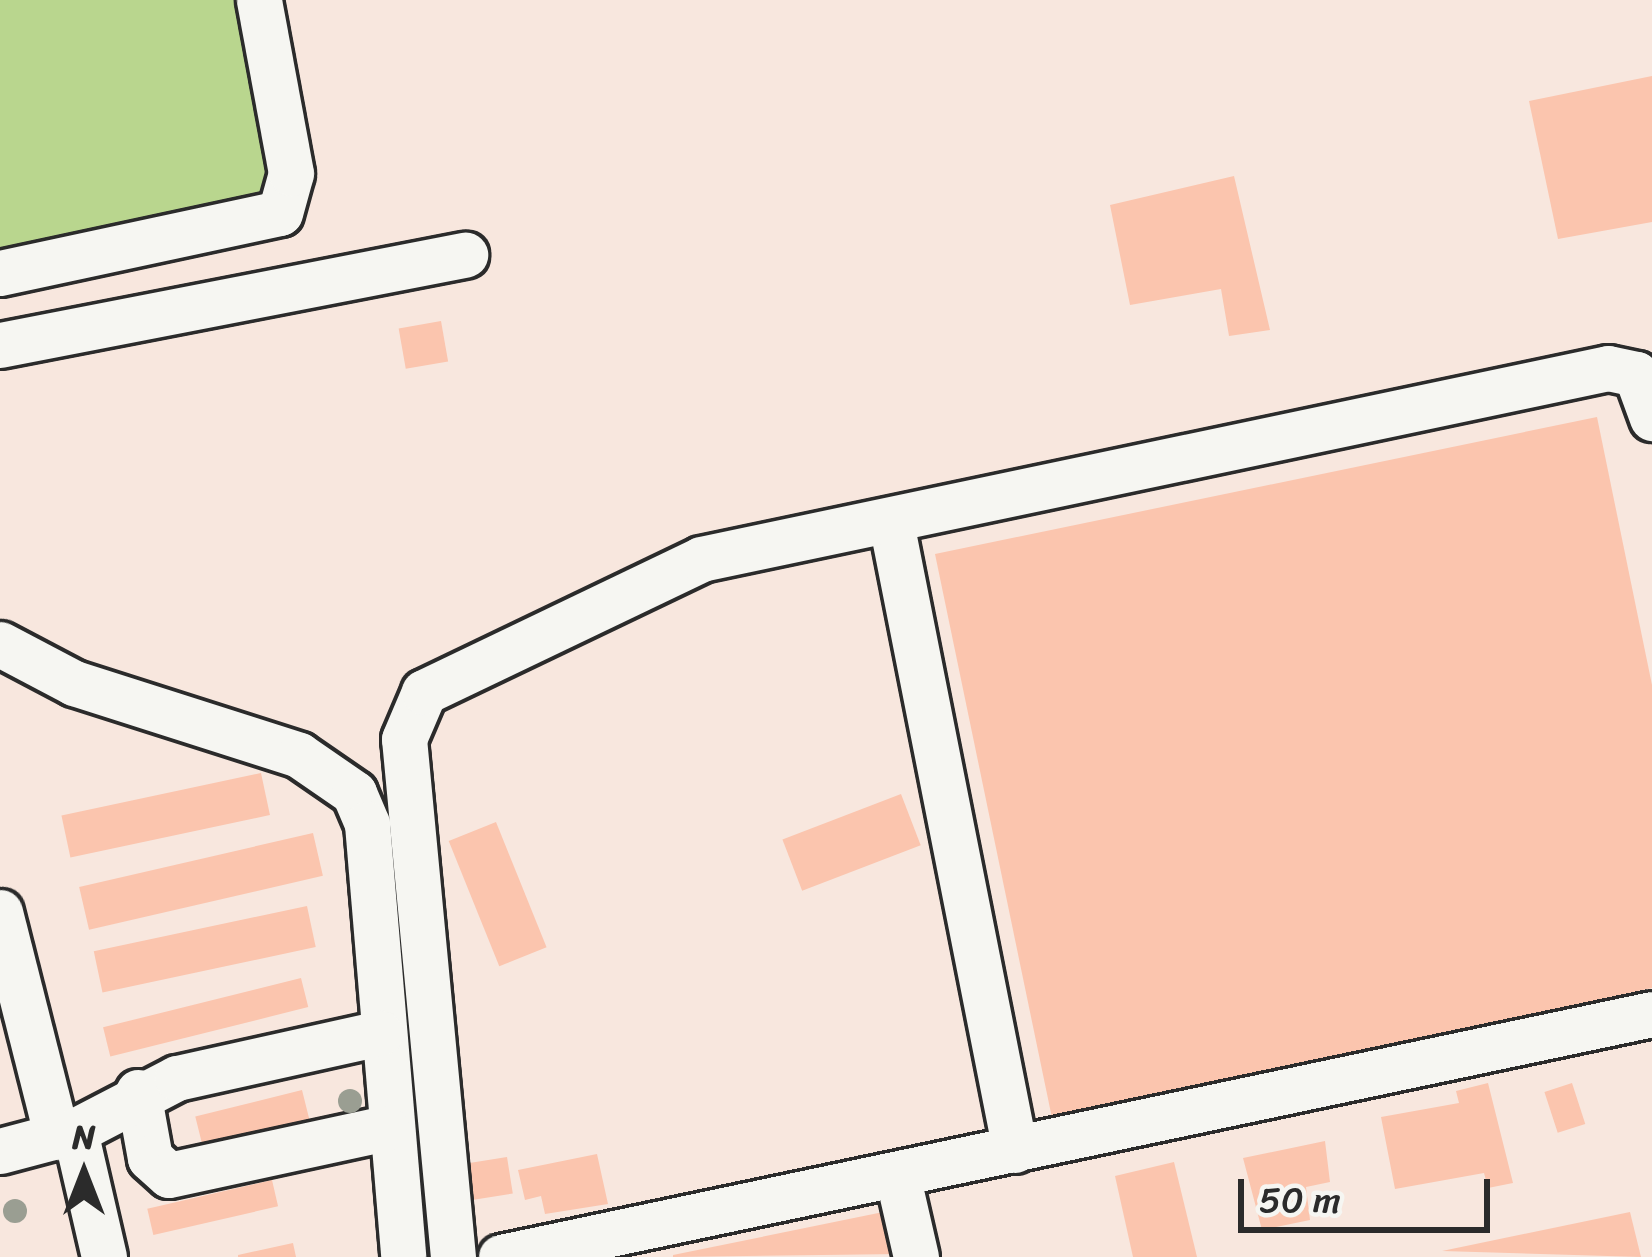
<!DOCTYPE html>
<html>
<head>
<meta charset="utf-8">
<style>
  body { margin:0 }
  #map { position:relative; width:1652px; height:1257px; overflow:hidden; background:#f6f6f2; font-family:Sriracha,sans-serif }
  div>[style] { position:absolute }
  .built>* { inset:0; background:#f8e7de; transform-origin:0 0 }
  .green>* { inset:0; background:#b9d68e }
  .building>* { inset:0; background:#fbc5ae; transform-origin:0 0 }
  .roads { filter:drop-shadow(3px 0 #2b2b2b) drop-shadow(-3px 0 #2b2b2b) drop-shadow(0 3px #2b2b2b) drop-shadow(0 -3px #2b2b2b) }
  .minor>* { height:45px; margin:-22.5px; padding:0 22.5px; transform-origin:22.5px; border-radius:22.5px; background:#f6f6f2 }
  .trees>* { width:24px; height:24px; margin:-12px; border-radius:50%; background:#9a9e92 }
  span { translate:-50% -50%; white-space:nowrap; text-align:center; line-height:1.15; -webkit-text-stroke:10px #f6f6f2; paint-order:stroke }
  .north { position:absolute; left:24px; top:1113px; width:120px; height:120px; -webkit-text-stroke:9px #f6f6f2; paint-order:stroke; rotate:0deg; font-size:33px; font-weight:700; line-height:48px; text-align:center; color:#2b2b2b }
  .north::after { content:''; display:block; margin:auto; width:42px; height:54px; background:#2b2b2b; clip-path:polygon(50% 0,100% 100%,50% 72%,0 100%) }
  .scale { position:absolute; left:1238px; top:1179px; width:252px; height:54px; box-sizing:border-box; border:6px solid #2b2b2b; border-top:0; padding-left:15px; font-size:36px; line-height:42px; white-space:nowrap; color:#2b2b2b; -webkit-text-stroke:9px #f6f6f2; paint-order:stroke }
</style>
</head>
<body>
<div id="map">
  <div class="built">
    <i style="left:0;top:0;width:1652px;height:1257px"></i>
  </div>
  <div class="green">
    <i style="clip-path:polygon(0 0,238px 0,269px 182px,257px 198px,0 253px)"></i>
  </div>
  <div class="building">
    <i style="clip-path:polygon(1652px 76px,1652px 222px,1558px 239px,1529px 101px)"></i>
    <i style="clip-path:polygon(1234px 176px,1270px 330px,1229px 336px,1221px 289px,1130px 305px,1110px 205px)"></i>
    <i style="left:441px;top:321px;width:41px;height:43px;rotate:80deg"></i>
    <i style="clip-path:polygon(1597px 417px,1652px 685px,1652px 988px,1052px 1118px,935px 554px)"></i>
    <i style="left:261px;top:773px;width:43px;height:204px;rotate:78deg"></i>
    <i style="left:901px;top:794px;width:55px;height:127px;rotate:69deg"></i>
    <i style="left:496px;top:822px;width:135px;height:51px;rotate:68deg"></i>
    <i style="left:313px;top:833px;width:44px;height:240px;rotate:77deg"></i>
    <i style="left:307px;top:906px;width:42px;height:218px;rotate:78deg"></i>
    <i style="left:301px;top:978px;width:30px;height:204px;rotate:76deg"></i>
    <i style="clip-path:polygon(1488px 1083px,1513px 1183px,1488px 1188px,1484px 1173px,1395px 1189px,1381px 1117px,1459px 1103px,1456px 1091px)"></i>
    <i style="left:1572px;top:1083px;width:43px;height:29px;rotate:72deg"></i>
    <i style="left:302px;top:1090px;width:44px;height:110px;rotate:76deg"></i>
    <i style="clip-path:polygon(1325px 1141px,1330px 1182px,1306px 1187px,1310px 1220px,1262px 1230px,1243px 1158px)"></i>
    <i style="clip-path:polygon(597px 1154px,608px 1204px,545px 1214px,541px 1196px,525px 1200px,518px 1170px)"></i>
    <i style="left:507px;top:1157px;width:37px;height:57px;rotate:81deg"></i>
    <i style="clip-path:polygon(1174px 1162px,1197px 1257px,1133px 1257px,1115px 1176px)"></i>
    <i style="left:272px;top:1180px;width:27px;height:128px;rotate:77deg"></i>
    <i style="clip-path:polygon(893px 1210px,902px 1254px,673px 1257px,673px 1255px)"></i>
    <i style="clip-path:polygon(1630px 1212px,1641px 1257px,1442px 1251px)"></i>
    <i style="clip-path:polygon(293px 1243px,296px 1257px,238px 1257px,238px 1255px)"></i>
  </div>
  <div class="roads">
    <div class="minor">
      <i style="left:0;top:273px;width:286px;rotate:-12.1deg"></i>
      <i style="left:280px;top:213px;width:41px;rotate:-74.6deg"></i>
      <i style="left:291px;top:173px;width:176px;rotate:-100.5deg"></i>
      <i style="left:0;top:345px;width:474px;rotate:-11deg"></i>
      <i style="left:891px;top:522px;width:640px;rotate:78.83deg"></i>
      <i style="left:0;top:644px;width:84px;rotate:27.8deg"></i>
      <i style="left:74px;top:683px;width:236px;rotate:17.7deg"></i>
      <i style="left:299px;top:755px;width:67px;rotate:34.6deg"></i>
      <i style="left:354px;top:793px;width:34px;rotate:67deg"></i>
      <i style="left:367px;top:824px;width:434px;rotate:85.2deg"></i>
      <i style="left:0;top:912px;width:232px;rotate:75.8deg"></i>
      <i style="left:138px;top:1092px;width:67px;rotate:79.7deg"></i>
      <i style="left:150px;top:1158px;width:25px;rotate:42deg"></i>
      <i style="left:169px;top:1175px;width:222px;rotate:-12.2deg"></i>
      <i style="left:75px;top:1131px;width:129px;rotate:77deg"></i>
      <i style="left:0;top:1151px;width:78px;rotate:-14.9deg"></i>
      <i style="left:75px;top:1131px;width:115px;rotate:-27.5deg"></i>
      <i style="left:177px;top:1078px;width:208px;rotate:-12.5deg"></i>
      <i style="left:897px;top:1174px;width:85px;rotate:77.1deg"></i>
      <i style="left:453px;top:1257px;width:520px;rotate:-95.4deg"></i>
      <i style="left:404px;top:739px;width:51px;rotate:-66.9deg"></i>
      <i style="left:424px;top:692px;width:307px;rotate:-25.6deg"></i>
      <i style="left:701px;top:559px;width:927px;rotate:-11.89deg"></i>
      <i style="left:1608px;top:368px;width:29px;rotate:12deg"></i>
      <i style="left:1636px;top:374px;width:47px;rotate:70deg"></i>
      <i style="left:501px;top:1257px;width:1176px;rotate:-11.92deg"></i>
    </div>
  </div>
  <div class="trees">
    <i style="left:350px;top:1101px"></i>
    <i style="left:15px;top:1211px"></i>
  </div>
  <div class="north">N</div>
  <div class="scale">50 m</div>
</div>
</body>
</html>
